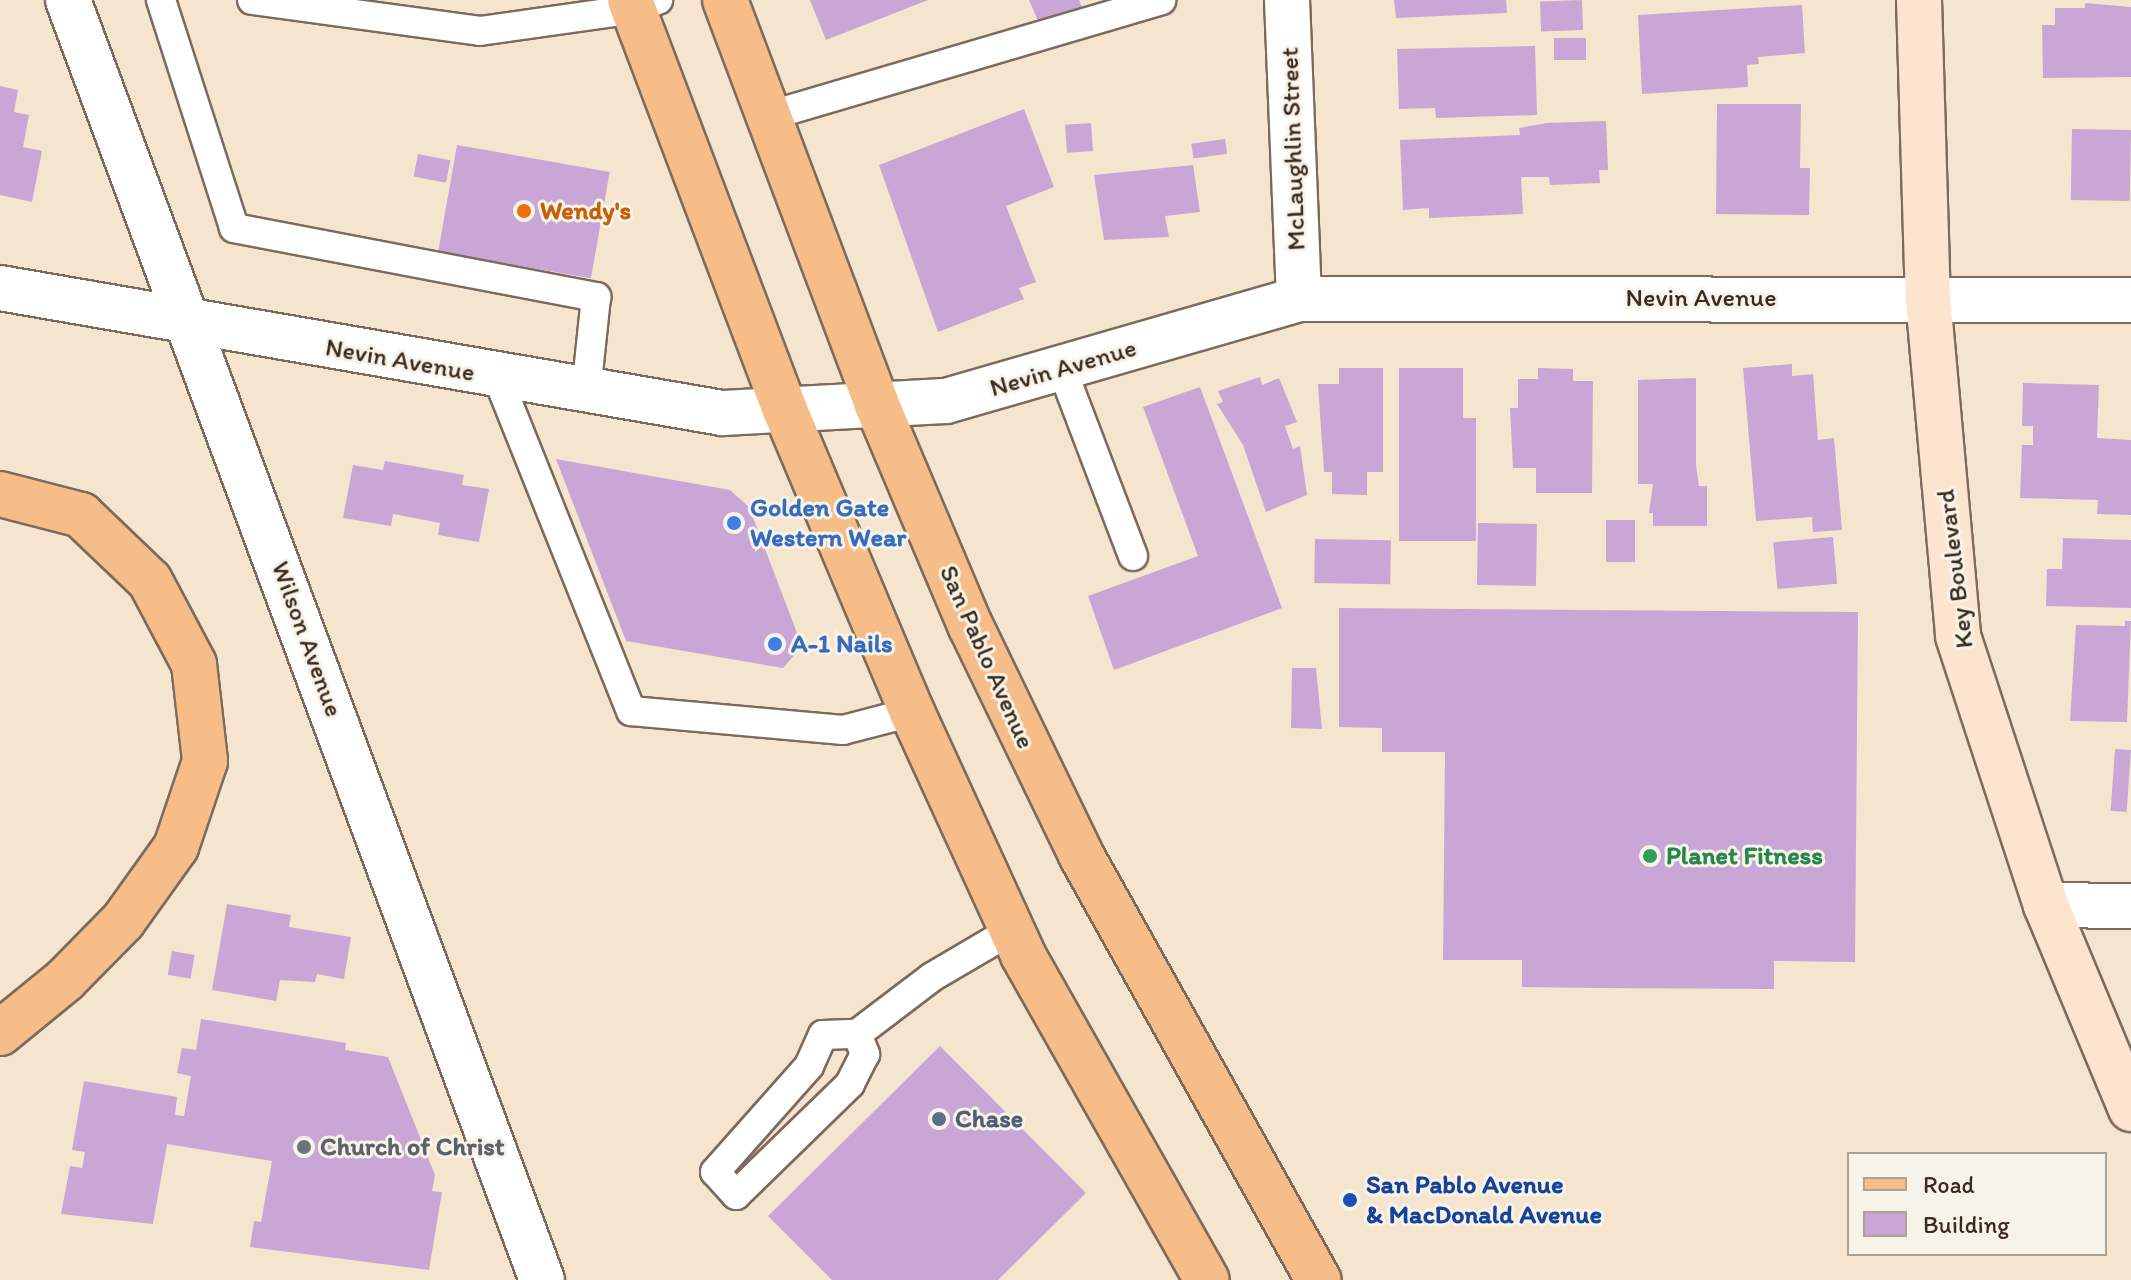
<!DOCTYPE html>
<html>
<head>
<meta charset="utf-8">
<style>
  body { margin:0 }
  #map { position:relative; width:2131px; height:1280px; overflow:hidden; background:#f5e5cf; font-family:Itim,sans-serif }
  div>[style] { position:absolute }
  .building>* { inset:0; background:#c8a7d6; transform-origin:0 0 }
  .roads { filter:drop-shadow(2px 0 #7c6b5c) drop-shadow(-2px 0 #7c6b5c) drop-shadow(0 2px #7c6b5c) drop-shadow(0 -2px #7c6b5c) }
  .lane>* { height:28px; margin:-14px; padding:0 14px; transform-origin:14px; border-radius:14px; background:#fff }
  .street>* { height:44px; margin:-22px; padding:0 22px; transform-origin:22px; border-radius:22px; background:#fff }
  .secondary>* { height:44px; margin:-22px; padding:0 22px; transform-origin:22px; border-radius:22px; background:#fce5cf }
  .primary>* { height:44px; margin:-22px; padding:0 22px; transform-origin:22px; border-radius:22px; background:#f7bd88 }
  .highway>* { height:44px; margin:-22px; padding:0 22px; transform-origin:22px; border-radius:22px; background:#f7bd88 }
  .dots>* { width:22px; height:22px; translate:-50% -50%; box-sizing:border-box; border:4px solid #f7f3e8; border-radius:50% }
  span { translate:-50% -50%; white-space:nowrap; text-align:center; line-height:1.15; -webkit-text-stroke:6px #f7f3e8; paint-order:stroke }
  .street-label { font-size:26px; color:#3b2a1e }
  .food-label { font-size:26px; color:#c56008; font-weight:700 }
  .left { translate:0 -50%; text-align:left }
  .shop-label { font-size:26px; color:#366cbe; font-weight:700 }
  .leisure-label { font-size:26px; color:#27864d; font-weight:700 }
  .service-label { font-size:26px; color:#4e5e75; font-weight:700 }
  .worship-label { font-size:26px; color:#5b616d; font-weight:700 }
  .transit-label { font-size:26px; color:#164399; font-weight:700 }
  .legend { position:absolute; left:1847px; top:1152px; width:260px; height:104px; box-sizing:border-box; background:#f7f3e8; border:2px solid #aca397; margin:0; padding:10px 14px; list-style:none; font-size:24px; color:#3b2a1e }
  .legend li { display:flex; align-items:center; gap:16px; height:40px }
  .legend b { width:40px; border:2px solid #aca397 }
</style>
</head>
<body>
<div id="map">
  <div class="building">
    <i style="clip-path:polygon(810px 0,928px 0,826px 40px)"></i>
    <i style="clip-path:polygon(1029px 0,1079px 0,1082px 7px,1039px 23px)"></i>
    <i style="clip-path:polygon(1394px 0,1506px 0,1507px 13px,1396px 18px)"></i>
    <i style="left:1582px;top:0;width:30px;height:42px;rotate:88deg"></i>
    <i style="clip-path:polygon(2085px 3px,2131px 7px,2131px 77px,2043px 78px,2042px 25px,2055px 25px,2055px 8px,2085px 8px)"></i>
    <i style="clip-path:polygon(1802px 5px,1805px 53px,1758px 57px,1759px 64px,1747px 65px,1748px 87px,1642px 94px,1638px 15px)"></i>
    <i style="left:1586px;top:38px;width:22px;height:32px;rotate:90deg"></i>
    <i style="clip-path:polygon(1535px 46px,1537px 115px,1436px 118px,1435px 108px,1399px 109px,1397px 49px)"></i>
    <i style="clip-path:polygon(0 86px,18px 90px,14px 112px,29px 115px,23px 147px,42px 151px,32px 202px,0 195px)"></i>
    <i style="clip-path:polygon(1717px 104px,1801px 104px,1800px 168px,1810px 168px,1809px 215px,1716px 214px)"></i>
    <i style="clip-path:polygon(1024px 109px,1054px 187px,1006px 206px,1036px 282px,1019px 288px,1024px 299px,938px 332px,879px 165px)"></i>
    <i style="clip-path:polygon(1606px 121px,1608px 170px,1599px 170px,1600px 183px,1550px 185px,1549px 177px,1521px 177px,1523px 214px,1429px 218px,1429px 208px,1403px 210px,1400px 140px,1520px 135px,1519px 128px,1547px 123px)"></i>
    <i style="left:1091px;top:123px;width:28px;height:26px;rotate:86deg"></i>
    <i style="left:2072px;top:129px;width:59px;height:71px;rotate:1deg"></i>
    <i style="left:1225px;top:139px;width:15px;height:34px;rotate:82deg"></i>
    <i style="left:457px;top:145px;width:155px;height:108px;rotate:10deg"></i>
    <i style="left:418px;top:154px;width:33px;height:23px;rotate:11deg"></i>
    <i style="clip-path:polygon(1193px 165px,1200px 212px,1165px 216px,1169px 237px,1104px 240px,1094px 175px)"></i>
    <i style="clip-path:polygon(1792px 364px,1792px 376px,1813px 374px,1818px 440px,1834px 438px,1842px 530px,1813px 532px,1812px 517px,1756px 521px,1743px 368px)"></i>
    <i style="clip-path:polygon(1339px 368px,1383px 368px,1383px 472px,1367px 472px,1367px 495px,1332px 494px,1332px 472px,1324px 472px,1318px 384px,1339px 384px)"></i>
    <i style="clip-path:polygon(1399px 368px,1463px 368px,1463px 418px,1476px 418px,1476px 541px,1399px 541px)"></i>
    <i style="clip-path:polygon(1538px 368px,1573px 369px,1573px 381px,1593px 381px,1592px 493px,1536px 493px,1536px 468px,1513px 468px,1510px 408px,1518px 408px,1518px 379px,1538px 379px)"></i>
    <i style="clip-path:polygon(1260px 377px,1262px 385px,1279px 378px,1297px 422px,1285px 426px,1293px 449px,1300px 446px,1307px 495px,1266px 512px,1243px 445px,1217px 404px,1223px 402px,1218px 391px)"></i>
    <i style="clip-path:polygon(1696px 378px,1696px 465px,1699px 486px,1707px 486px,1707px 526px,1653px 526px,1653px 513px,1649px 513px,1653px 484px,1638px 484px,1638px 380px)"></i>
    <i style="clip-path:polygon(2023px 383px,2099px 385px,2097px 438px,2131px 440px,2131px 515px,2097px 514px,2098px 500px,2020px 498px,2022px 445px,2033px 445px,2033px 426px,2022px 426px)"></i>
    <i style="clip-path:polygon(1200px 387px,1282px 608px,1114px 670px,1088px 596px,1198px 556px,1143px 407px)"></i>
    <i style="clip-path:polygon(556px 459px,730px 490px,749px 507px,802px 646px,783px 668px,626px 641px)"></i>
    <i style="clip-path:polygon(385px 461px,464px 475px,462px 485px,489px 489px,479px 542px,438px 535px,440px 523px,393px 514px,391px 526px,343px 518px,353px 465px,383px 470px)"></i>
    <i style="left:1606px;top:520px;width:29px;height:42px"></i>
    <i style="left:1478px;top:523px;width:59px;height:62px;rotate:1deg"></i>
    <i style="left:1833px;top:537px;width:47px;height:60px;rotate:85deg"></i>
    <i style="clip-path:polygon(2063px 538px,2131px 540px,2131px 608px,2046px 606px,2047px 569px,2062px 569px)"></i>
    <i style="left:1315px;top:539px;width:76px;height:44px;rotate:1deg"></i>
    <i style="clip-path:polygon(1339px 608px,1858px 612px,1855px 962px,1774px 961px,1774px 989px,1595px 988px,1522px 987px,1522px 960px,1443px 960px,1445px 752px,1382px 752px,1382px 728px,1339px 727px)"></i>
    <i style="clip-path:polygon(2125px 621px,2131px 621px,2127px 722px,2070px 721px,2076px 625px,2125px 626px)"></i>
    <i style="clip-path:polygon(1292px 668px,1316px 668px,1322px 729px,1291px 728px)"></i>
    <i style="left:2115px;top:749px;width:16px;height:62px;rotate:4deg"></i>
    <i style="clip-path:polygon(227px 904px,291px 915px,289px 927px,351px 937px,344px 979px,317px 974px,315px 982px,280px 980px,276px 1001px,212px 990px)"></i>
    <i style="left:172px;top:951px;width:23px;height:24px;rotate:10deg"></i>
    <i style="clip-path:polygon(201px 1019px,346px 1043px,345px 1050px,388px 1057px,435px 1175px,432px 1191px,442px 1192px,429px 1270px,250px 1247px,254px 1221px,261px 1222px,272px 1161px,167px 1144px,153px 1224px,61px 1214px,70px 1166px,82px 1168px,85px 1152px,72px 1150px,84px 1081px,177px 1097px,175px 1115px,184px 1116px,191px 1076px,177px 1073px,182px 1048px,196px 1050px)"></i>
    <i style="clip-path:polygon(940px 1046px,1086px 1193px,998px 1280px,832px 1280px,768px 1216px)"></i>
  </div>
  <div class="roads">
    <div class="lane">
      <i style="left:161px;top:0;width:239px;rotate:72.2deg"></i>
      <i style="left:234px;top:228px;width:369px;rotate:10.8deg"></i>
      <i style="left:596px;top:297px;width:96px;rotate:96deg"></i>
      <i style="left:252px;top:0;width:230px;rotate:7.7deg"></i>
      <i style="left:480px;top:31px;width:156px;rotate:-8.1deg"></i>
      <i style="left:634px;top:9px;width:26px;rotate:-21deg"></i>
      <i style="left:768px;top:116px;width:410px;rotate:-16.4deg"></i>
      <i style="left:1062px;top:369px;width:200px;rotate:69.2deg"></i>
      <i style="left:497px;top:376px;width:361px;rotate:68.2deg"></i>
      <i style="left:631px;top:711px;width:213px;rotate:5.1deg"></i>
      <i style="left:843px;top:730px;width:71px;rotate:-14.6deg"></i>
      <i style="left:857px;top:1034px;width:22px;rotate:68deg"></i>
      <i style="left:865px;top:1054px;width:34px;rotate:117deg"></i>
      <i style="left:850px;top:1084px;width:159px;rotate:135.8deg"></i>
      <i style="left:736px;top:1195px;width:31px;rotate:-132deg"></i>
      <i style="left:715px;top:1172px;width:142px;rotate:-48.4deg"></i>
      <i style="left:809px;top:1066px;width:34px;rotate:-66deg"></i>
      <i style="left:823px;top:1035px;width:34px;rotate:-2deg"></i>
      <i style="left:857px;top:1034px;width:94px;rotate:-37.2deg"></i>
      <i style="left:932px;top:977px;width:93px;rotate:-30.4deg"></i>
    </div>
    <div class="street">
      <i style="left:68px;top:0;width:1365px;rotate:69.68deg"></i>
      <i style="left:1287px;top:0;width:299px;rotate:87.7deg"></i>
      <i style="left:0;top:288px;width:733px;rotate:9.82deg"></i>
      <i style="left:722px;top:413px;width:224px;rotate:-3.1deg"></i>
      <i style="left:946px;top:401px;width:367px;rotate:-16.1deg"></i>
      <i style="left:1299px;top:299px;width:832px;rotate:0.07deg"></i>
      <i style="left:2046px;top:905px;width:85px;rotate:0.7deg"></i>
    </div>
    <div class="secondary">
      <i style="left:1919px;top:0;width:298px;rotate:88.3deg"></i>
      <i style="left:1928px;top:298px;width:339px;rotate:84.9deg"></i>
      <i style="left:1958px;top:636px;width:283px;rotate:71.9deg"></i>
      <i style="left:2046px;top:905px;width:221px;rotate:67.4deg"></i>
    </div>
    <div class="primary">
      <i style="left:630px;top:0;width:438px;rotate:69.3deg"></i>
      <i style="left:785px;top:410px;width:328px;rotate:67.2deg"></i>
      <i style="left:912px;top:712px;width:267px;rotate:65.4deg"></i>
      <i style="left:1023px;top:955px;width:373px;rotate:60.5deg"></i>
      <i style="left:725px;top:0;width:433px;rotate:69.4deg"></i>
      <i style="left:877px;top:405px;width:241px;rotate:67.1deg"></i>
      <i style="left:971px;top:627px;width:253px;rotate:64.2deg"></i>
      <i style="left:1081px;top:855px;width:487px;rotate:60.8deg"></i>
    </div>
    <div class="highway">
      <i style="left:0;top:494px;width:84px;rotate:14.5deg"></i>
      <i style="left:81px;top:515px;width:95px;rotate:43.7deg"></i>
      <i style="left:150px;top:581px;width:94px;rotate:62.1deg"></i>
      <i style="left:194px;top:664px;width:98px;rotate:83.5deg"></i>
      <i style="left:205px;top:761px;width:91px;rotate:108.6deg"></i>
      <i style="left:176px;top:847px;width:91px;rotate:125.6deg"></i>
      <i style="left:123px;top:921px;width:83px;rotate:134.5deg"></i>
      <i style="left:65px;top:980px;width:84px;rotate:140.8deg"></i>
    </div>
  </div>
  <div class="dots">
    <i style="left:524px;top:211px;background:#e8710a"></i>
    <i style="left:734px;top:523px;background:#3f7fe0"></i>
    <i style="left:775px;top:644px;background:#3f7fe0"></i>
    <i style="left:1650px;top:856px;background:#2e9e5b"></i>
    <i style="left:939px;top:1119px;background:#5c6f8a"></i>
    <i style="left:304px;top:1147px;background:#6b7280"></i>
    <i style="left:1350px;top:1200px;background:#1a4fb4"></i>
  </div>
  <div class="street-label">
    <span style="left:1293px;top:149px;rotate:-92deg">McLaughlin Street</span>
    <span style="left:1701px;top:298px">Nevin Avenue</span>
    <span style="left:400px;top:360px;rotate:10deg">Nevin Avenue</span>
    <span style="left:1063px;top:368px;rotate:-16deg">Nevin Avenue</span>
    <span style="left:1955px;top:569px;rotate:-97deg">Key Boulevard</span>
    <span style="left:307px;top:639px;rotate:70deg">Wilson Avenue</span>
    <span style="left:987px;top:657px;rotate:66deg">San Pablo Avenue</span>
  </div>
  <div class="food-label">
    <span class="left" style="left:540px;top:211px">Wendy's</span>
  </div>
  <div class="shop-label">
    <span class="left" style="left:750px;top:523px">Golden Gate<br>Western Wear</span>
    <span class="left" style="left:791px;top:644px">A-1 Nails</span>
  </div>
  <div class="leisure-label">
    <span class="left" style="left:1666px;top:856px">Planet Fitness</span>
  </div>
  <div class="service-label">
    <span class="left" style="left:955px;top:1119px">Chase</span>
  </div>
  <div class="worship-label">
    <span class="left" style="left:320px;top:1147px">Church of Christ</span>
  </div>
  <div class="transit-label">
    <span class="left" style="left:1366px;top:1200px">San Pablo Avenue<br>&amp; MacDonald Avenue</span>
  </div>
  <ul class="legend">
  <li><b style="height:10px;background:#f7bd88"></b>Road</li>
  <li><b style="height:22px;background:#c8a7d6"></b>Building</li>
  </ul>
</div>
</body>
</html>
